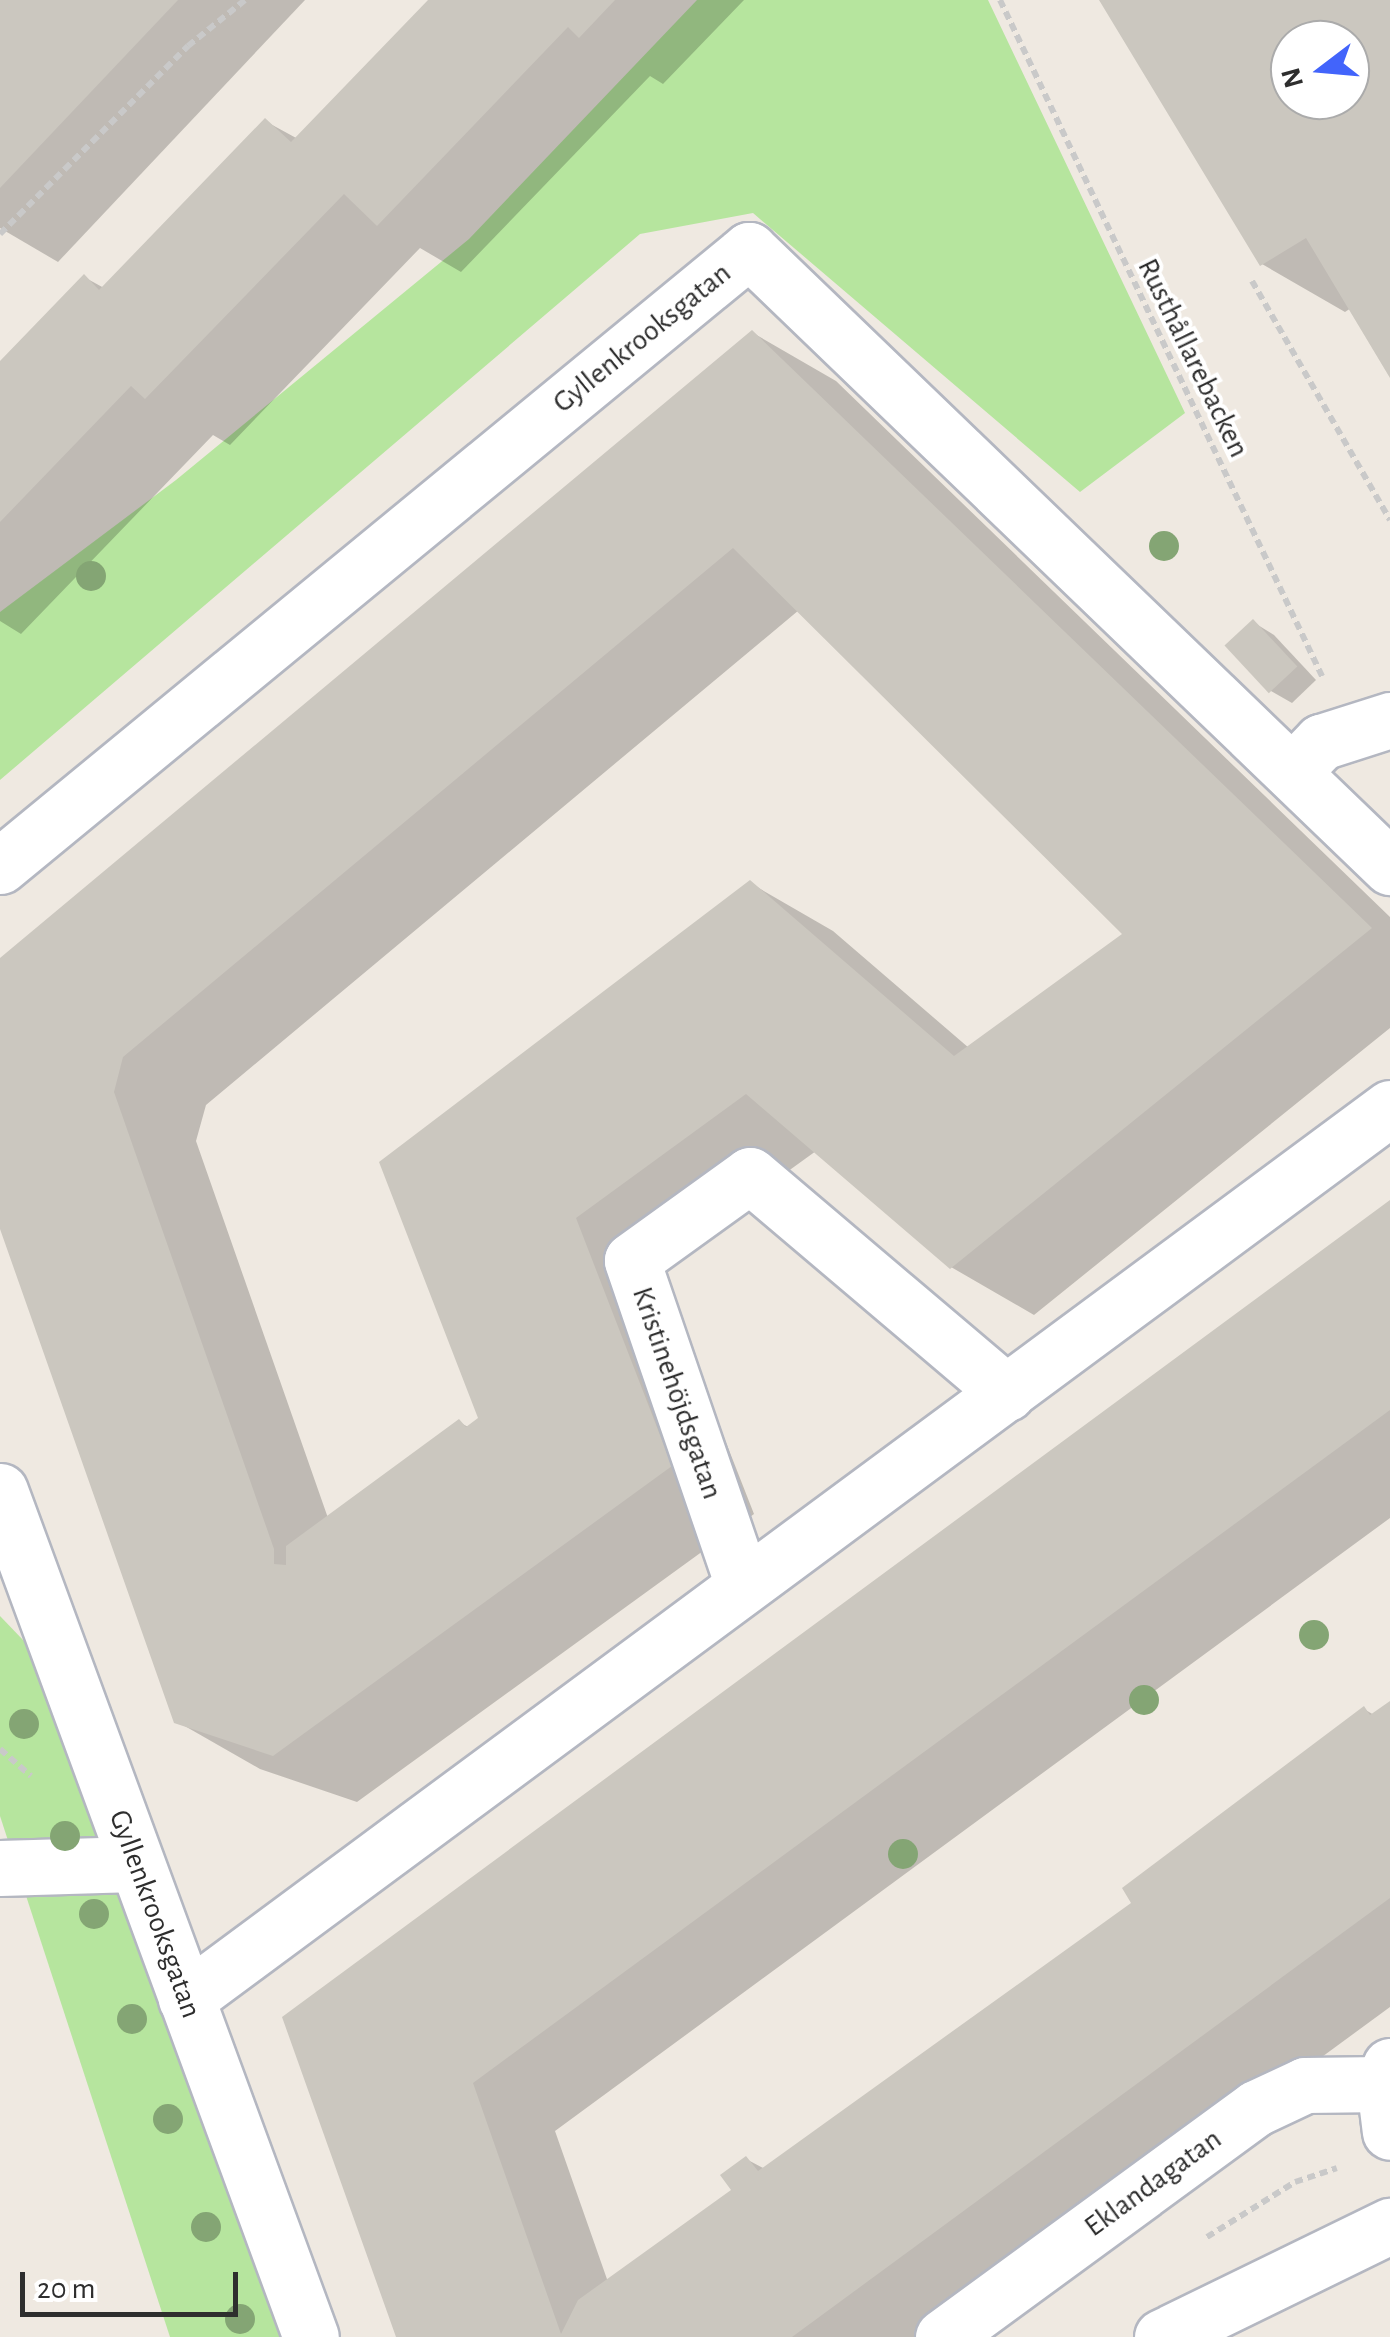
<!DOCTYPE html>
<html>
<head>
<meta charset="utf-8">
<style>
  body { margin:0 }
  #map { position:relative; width:1390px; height:2337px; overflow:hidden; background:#efe9e1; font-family:"Alegreya Sans",sans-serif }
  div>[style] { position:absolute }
  .green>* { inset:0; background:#b6e59e }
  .shadow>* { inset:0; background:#0003 }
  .building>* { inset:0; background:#cbc7bf; transform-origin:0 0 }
  .path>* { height:6px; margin-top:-3px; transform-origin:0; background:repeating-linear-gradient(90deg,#c9c9c9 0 8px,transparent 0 13px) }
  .roads { filter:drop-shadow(2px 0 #b4b7c1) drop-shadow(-2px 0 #b4b7c1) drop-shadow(0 2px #b4b7c1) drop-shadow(0 -2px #b4b7c1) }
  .minor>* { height:55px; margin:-27.5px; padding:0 27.5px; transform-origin:27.5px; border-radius:27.5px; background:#fff }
  .trees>* { width:30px; height:30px; margin:-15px; border-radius:50%; background:#84a574 }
  span { translate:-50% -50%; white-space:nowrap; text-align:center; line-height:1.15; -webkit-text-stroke:8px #fff; paint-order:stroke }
  .street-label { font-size:30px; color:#2e2e2e }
  .north { position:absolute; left:1270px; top:20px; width:100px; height:100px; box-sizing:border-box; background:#fff; border:2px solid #ababab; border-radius:50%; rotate:254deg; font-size:28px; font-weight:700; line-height:40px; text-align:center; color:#2e2e2e }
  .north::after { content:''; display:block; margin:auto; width:35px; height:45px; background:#4264fb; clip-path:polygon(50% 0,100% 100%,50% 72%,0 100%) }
  .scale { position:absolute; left:20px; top:2272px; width:218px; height:45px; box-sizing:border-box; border:5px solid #2e2e2e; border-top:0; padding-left:12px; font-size:30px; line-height:35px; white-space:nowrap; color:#2e2e2e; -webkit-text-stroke:8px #fff; paint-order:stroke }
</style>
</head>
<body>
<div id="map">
  <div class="green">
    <i style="clip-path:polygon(697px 0,988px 0,1185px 413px,1080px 492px,753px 213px,640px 234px,0 780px,0 612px,176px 480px,469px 239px)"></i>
    <i style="clip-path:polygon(0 1616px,24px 1641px,130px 1874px,285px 2337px,170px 2337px,0 1816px)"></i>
  </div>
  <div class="shadow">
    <i style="clip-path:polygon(0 0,305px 0,58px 262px,0 228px)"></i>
    <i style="clip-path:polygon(432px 0,744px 0,663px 84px,650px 76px,461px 272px,420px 248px,230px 445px,213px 435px,21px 634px,0 621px,0 365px,84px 277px,104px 288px,265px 121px,298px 139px)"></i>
    <i style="clip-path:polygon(evenodd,1102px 0,1390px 0,1390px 372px,1351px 308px,1345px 312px,1262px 264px,1102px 0,1290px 40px,1350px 40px,1350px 100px,1290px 100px,1290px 40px)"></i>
    <i style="clip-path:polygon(evenodd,753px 333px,836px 381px,1390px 917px,1390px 1028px,1034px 1315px,951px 1267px,816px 1151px,657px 1266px,754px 1514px,357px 1802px,260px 1769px,176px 1721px,0 1222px,0 961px,753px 333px,799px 610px,1126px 934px,969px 1048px,833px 931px,750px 883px,382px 1163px,481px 1419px,470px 1428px,459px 1422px,328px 1518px,196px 1141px,206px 1105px,799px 610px)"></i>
    <i style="clip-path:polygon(1253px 622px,1274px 635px,1316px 680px,1292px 703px,1271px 691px)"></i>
    <i style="clip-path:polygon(1390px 1204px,1390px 1518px,555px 2131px,608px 2282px,734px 2191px,746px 2159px,765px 2169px,1135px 1903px,1364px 1709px,1374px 1715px,1390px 1704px,1390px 2007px,940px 2337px,399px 2337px,285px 2018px)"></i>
  </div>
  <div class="building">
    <i style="clip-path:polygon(0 0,178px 0,0 188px)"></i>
    <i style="clip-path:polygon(428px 0,615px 0,579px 38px,568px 27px,377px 226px,344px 194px,145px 399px,131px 386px,0 522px,0 361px,84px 274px,99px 290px,265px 118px,291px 142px)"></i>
    <i style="clip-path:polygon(evenodd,1099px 0,1390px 0,1390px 378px,1306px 238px,1260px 266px,1099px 0,1290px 40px,1350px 40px,1350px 100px,1290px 100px,1290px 40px)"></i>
    <i style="clip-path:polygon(evenodd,752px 330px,1372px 928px,950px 1269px,746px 1094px,576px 1218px,672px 1466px,273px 1756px,174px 1723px,0 1229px,0 958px,752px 330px,733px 548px,1122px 934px,954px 1056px,750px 880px,379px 1162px,478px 1418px,466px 1427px,459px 1419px,286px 1546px,286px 1565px,274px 1564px,274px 1549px,114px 1092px,123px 1057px,733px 548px)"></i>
    <i style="left:1253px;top:619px;width:65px;height:39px;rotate:47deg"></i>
    <i style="clip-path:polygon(1390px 1200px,1390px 1410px,473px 2083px,561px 2334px,578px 2300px,731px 2190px,720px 2175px,746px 2156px,758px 2171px,1131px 1903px,1122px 1888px,1364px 1706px,1370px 1715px,1390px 1701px,1390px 1898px,792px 2337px,396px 2337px,282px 2017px)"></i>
  </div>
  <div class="path">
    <i style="left:1000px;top:0;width:749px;rotate:64.53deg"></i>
    <i style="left:0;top:234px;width:266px;rotate:-45deg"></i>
    <i style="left:188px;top:46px;width:73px;rotate:-38.9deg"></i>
    <i style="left:1252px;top:281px;width:276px;rotate:60deg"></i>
    <i style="left:0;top:1749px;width:41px;rotate:41.1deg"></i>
    <i style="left:1207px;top:2237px;width:104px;rotate:-32deg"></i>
    <i style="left:1295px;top:2182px;width:44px;rotate:-18.4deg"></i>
  </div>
  <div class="roads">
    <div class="minor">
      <i style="left:1292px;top:772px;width:42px;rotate:-46deg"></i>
      <i style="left:1321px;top:742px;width:72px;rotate:-17.7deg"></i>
      <i style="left:0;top:866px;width:970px;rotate:-39.43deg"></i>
      <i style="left:749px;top:250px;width:890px;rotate:43.91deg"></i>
      <i style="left:0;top:1491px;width:901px;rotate:69.82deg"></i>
      <i style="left:743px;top:1585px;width:343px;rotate:-108.9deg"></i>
      <i style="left:632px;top:1260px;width:145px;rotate:-35.8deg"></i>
      <i style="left:750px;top:1175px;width:337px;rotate:40.3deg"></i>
      <i style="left:0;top:1868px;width:135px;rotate:-1.7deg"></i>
      <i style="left:186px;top:1999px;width:1498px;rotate:-36.5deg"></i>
      <i style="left:1390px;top:2066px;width:19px;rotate:108deg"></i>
      <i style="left:1384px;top:2084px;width:48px;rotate:82.9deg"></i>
      <i style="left:943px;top:2337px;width:388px;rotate:-36.2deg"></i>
      <i style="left:1256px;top:2108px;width:54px;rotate:-25.1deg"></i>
      <i style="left:1305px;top:2085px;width:79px;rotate:-0.7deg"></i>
      <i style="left:1162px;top:2337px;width:254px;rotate:-26deg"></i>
    </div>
  </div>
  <div class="trees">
    <i style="left:1164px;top:546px"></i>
    <i style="left:91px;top:576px"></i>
    <i style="left:1314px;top:1635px"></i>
    <i style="left:1144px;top:1700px"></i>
    <i style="left:24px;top:1724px"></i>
    <i style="left:65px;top:1836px"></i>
    <i style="left:903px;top:1854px"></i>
    <i style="left:94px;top:1914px"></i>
    <i style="left:132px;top:2019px"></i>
    <i style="left:168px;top:2119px"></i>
    <i style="left:206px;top:2227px"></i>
    <i style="left:240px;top:2319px"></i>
  </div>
  <div class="street-label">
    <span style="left:642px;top:338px;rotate:-39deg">Gyllenkrooksgatan</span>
    <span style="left:1193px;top:358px;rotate:64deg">Rusthållarebacken</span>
    <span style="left:677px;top:1393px;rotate:71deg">Kristinehöjdsgatan</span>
    <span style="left:155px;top:1914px;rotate:70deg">Gyllenkrooksgatan</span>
    <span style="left:1153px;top:2183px;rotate:-36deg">Eklandagatan</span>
  </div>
  <div class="north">N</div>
  <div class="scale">20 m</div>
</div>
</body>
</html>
